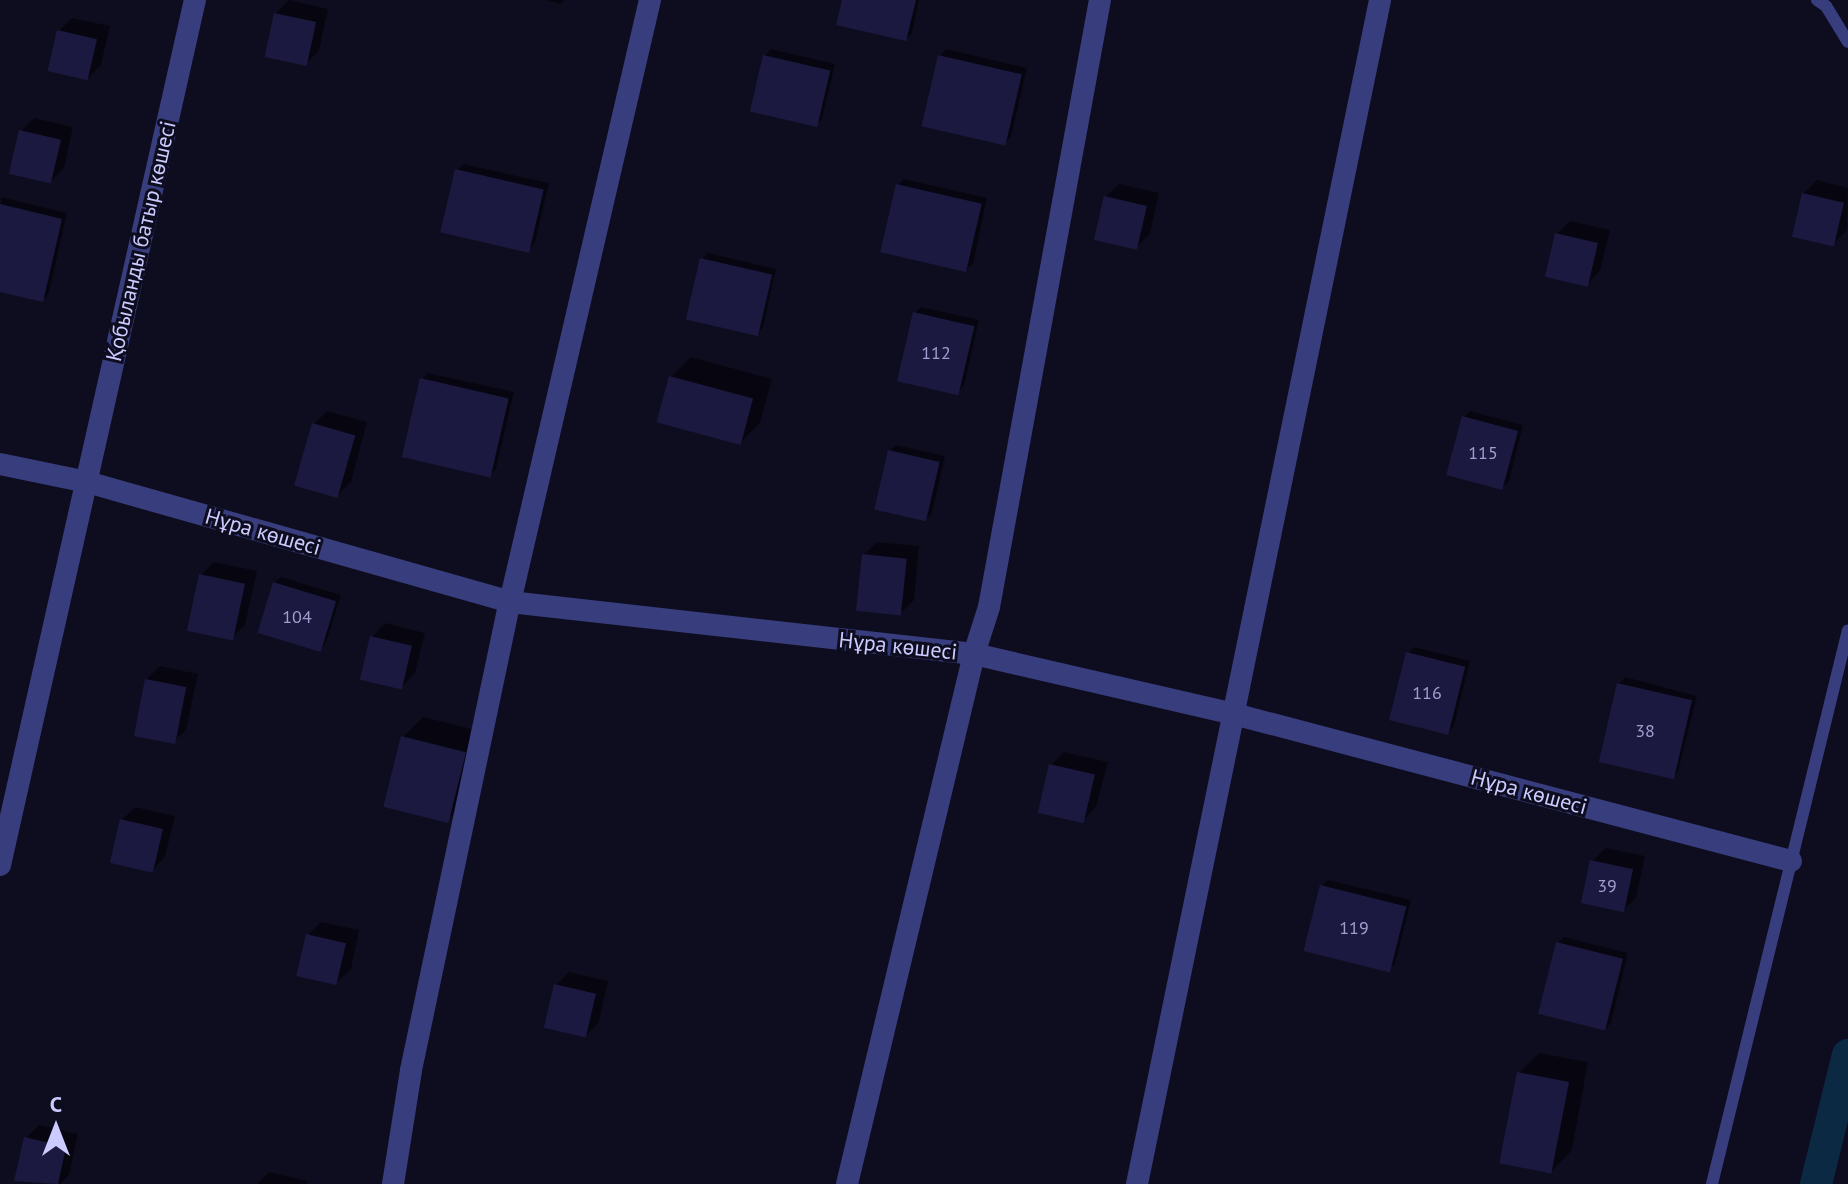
<!DOCTYPE html>
<html>
<head>
<meta charset="utf-8">
<style>
  body { margin:0 }
  #map { position:relative; width:1848px; height:1184px; overflow:hidden; background:#0e0d1f; font-family:"PT Sans",sans-serif }
  div>[style] { position:absolute }
  .shadow>* { inset:0; background:#0007 }
  .canal>* { height:32px; margin:-16px; padding:0 16px; transform-origin:16px; border-radius:16px; background:#0c2944 }
  .building>* { inset:0; background:#1c1940; transform-origin:0 0 }
  .service>* { height:12px; margin:-6px; padding:0 6px; transform-origin:6px; border-radius:6px; background:#383d7e }
  .minor>* { height:22px; margin:-11px; padding:0 11px; transform-origin:11px; border-radius:11px; background:#383d7e }
  .tertiary>* { height:22px; margin:-11px; padding:0 11px; transform-origin:11px; border-radius:11px; background:#383d7e }
  span { translate:-50% -50%; white-space:nowrap; text-align:center; line-height:1.15; -webkit-text-stroke:6px #0e0d1f; paint-order:stroke }
  .number-label { font-size:18px; color:#9f9ecf }
  .number-label span { -webkit-text-stroke-width:0 }
  .street-label { font-size:22px; color:#cbcbff }
  .north { position:absolute; left:16px; top:1088px; width:80px; height:80px; -webkit-text-stroke:6px #0e0d1f; paint-order:stroke; rotate:0deg; font-size:22px; font-weight:700; line-height:32px; text-align:center; color:#cbcbff }
  .north::after { content:''; display:block; margin:auto; width:28px; height:36px; background:#cbcbff; clip-path:polygon(50% 0,100% 100%,50% 72%,0 100%) }
</style>
</head>
<body>
<div id="map">
  <div class="shadow">
    <i style="clip-path:polygon(289px 0,328px 9px,319px 51px,305px 64px,275px 14px)"></i>
    <i style="clip-path:polygon(545px 0,565px 0,561px 4px)"></i>
    <i style="clip-path:polygon(844px 0,919px 0,912px 33px,906px 39px)"></i>
    <i style="clip-path:polygon(72px 18px,110px 26px,101px 65px,88px 78px,59px 31px)"></i>
    <i style="clip-path:polygon(771px 49px,835px 64px,822px 119px,816px 125px,765px 56px)"></i>
    <i style="clip-path:polygon(946px 49px,1027px 68px,1011px 137px,1005px 143px,940px 56px)"></i>
    <i style="clip-path:polygon(34px 118px,73px 127px,64px 168px,50px 182px,21px 131px)"></i>
    <i style="clip-path:polygon(463px 164px,549px 183px,535px 243px,529px 249px,457px 170px)"></i>
    <i style="clip-path:polygon(904px 179px,987px 198px,973px 264px,966px 270px,898px 185px)"></i>
    <i style="clip-path:polygon(1817px 180px,1848px 188px,1847px 230px,1833px 244px,1803px 194px)"></i>
    <i style="clip-path:polygon(1119px 184px,1159px 193px,1150px 234px,1136px 247px,1106px 197px)"></i>
    <i style="clip-path:polygon(1px 197px,67px 213px,49px 293px,43px 300px,0 290px)"></i>
    <i style="clip-path:polygon(1570px 221px,1610px 230px,1600px 271px,1587px 285px,1557px 234px)"></i>
    <i style="clip-path:polygon(708px 253px,776px 269px,763px 327px,757px 334px,702px 259px)"></i>
    <i style="clip-path:polygon(921px 307px,979px 320px,964px 386px,958px 392px,915px 313px)"></i>
    <i style="clip-path:polygon(691px 357px,772px 379px,760px 423px,740px 443px,671px 377px)"></i>
    <i style="clip-path:polygon(428px 373px,514px 392px,496px 469px,490px 475px,422px 379px)"></i>
    <i style="clip-path:polygon(327px 411px,367px 422px,351px 482px,337px 495px,314px 424px)"></i>
    <i style="clip-path:polygon(1470px 411px,1523px 425px,1509px 481px,1503px 487px,1464px 417px)"></i>
    <i style="clip-path:polygon(896px 445px,945px 456px,932px 513px,926px 519px,889px 451px)"></i>
    <i style="clip-path:polygon(877px 542px,919px 546px,914px 600px,901px 613px,863px 555px)"></i>
    <i style="clip-path:polygon(214px 562px,257px 571px,245px 625px,232px 638px,201px 575px)"></i>
    <i style="clip-path:polygon(281px 577px,341px 595px,326px 643px,320px 649px,274px 583px)"></i>
    <i style="clip-path:polygon(385px 623px,425px 633px,415px 673px,402px 687px,372px 637px)"></i>
    <i style="clip-path:polygon(1414px 647px,1470px 661px,1454px 726px,1448px 733px,1408px 653px)"></i>
    <i style="clip-path:polygon(160px 666px,198px 674px,186px 730px,172px 743px,146px 680px)"></i>
    <i style="clip-path:polygon(1625px 677px,1697px 696px,1678px 772px,1672px 778px,1619px 684px)"></i>
    <i style="clip-path:polygon(423px 717px,485px 732px,468px 800px,448px 820px,403px 737px)"></i>
    <i style="clip-path:polygon(1064px 752px,1108px 762px,1096px 807px,1083px 821px,1051px 765px)"></i>
    <i style="clip-path:polygon(135px 807px,175px 816px,165px 857px,152px 871px,122px 820px)"></i>
    <i style="clip-path:polygon(1606px 848px,1645px 856px,1636px 898px,1622px 911px,1592px 861px)"></i>
    <i style="clip-path:polygon(1328px 880px,1411px 900px,1395px 964px,1388px 970px,1322px 886px)"></i>
    <i style="clip-path:polygon(321px 922px,359px 930px,351px 969px,337px 982px,308px 935px)"></i>
    <i style="clip-path:polygon(1564px 937px,1628px 953px,1611px 1023px,1605px 1029px,1558px 943px)"></i>
    <i style="clip-path:polygon(569px 972px,608px 981px,599px 1022px,586px 1036px,556px 985px)"></i>
    <i style="clip-path:polygon(1539px 1053px,1588px 1062px,1572px 1150px,1552px 1171px,1519px 1073px)"></i>
    <i style="clip-path:polygon(39px 1125px,78px 1134px,69px 1175px,60px 1184px,16px 1180px,26px 1138px)"></i>
    <i style="clip-path:polygon(269px 1172px,308px 1181px,307px 1184px,257px 1184px)"></i>
  </div>
  <div class="canal">
    <i style="left:1816px;top:1184px;width:133px;rotate:-76.1deg"></i>
  </div>
  <div class="building">
    <i style="clip-path:polygon(842px 0,916px 0,906px 41px,836px 25px)"></i>
    <i style="left:274px;top:13px;width:43px;height:45px;rotate:12deg"></i>
    <i style="left:57px;top:30px;width:41px;height:42px;rotate:13deg"></i>
    <i style="left:763px;top:55px;width:69px;height:58px;rotate:13deg"></i>
    <i style="left:938px;top:55px;width:86px;height:73px;rotate:13deg"></i>
    <i style="left:19px;top:130px;width:43px;height:45px;rotate:13deg"></i>
    <i style="left:455px;top:169px;width:91px;height:65px;rotate:13deg"></i>
    <i style="left:896px;top:184px;width:88px;height:70px;rotate:13deg"></i>
    <i style="left:1802px;top:193px;width:43px;height:45px;rotate:13deg"></i>
    <i style="left:1104px;top:196px;width:44px;height:45px;rotate:13deg"></i>
    <i style="clip-path:polygon(0 204px,62px 219px,43px 302px,0 292px)"></i>
    <i style="left:1555px;top:233px;width:44px;height:45px;rotate:13deg"></i>
    <i style="left:700px;top:258px;width:74px;height:63px;rotate:13deg"></i>
    <i style="left:913px;top:312px;width:63px;height:71px;rotate:13deg"></i>
    <i style="left:669px;top:376px;width:87px;height:48px;rotate:15deg"></i>
    <i style="left:420px;top:378px;width:91px;height:81px;rotate:13deg"></i>
    <i style="left:1462px;top:416px;width:58px;height:61px;rotate:15deg"></i>
    <i style="left:312px;top:423px;width:45px;height:65px;rotate:16deg"></i>
    <i style="left:888px;top:450px;width:53px;height:61px;rotate:13deg"></i>
    <i style="left:862px;top:554px;width:45px;height:57px;rotate:6deg"></i>
    <i style="left:199px;top:574px;width:47px;height:58px;rotate:12deg"></i>
    <i style="left:273px;top:582px;width:66px;height:53px;rotate:17deg"></i>
    <i style="left:370px;top:636px;width:43px;height:45px;rotate:13deg"></i>
    <i style="left:1406px;top:652px;width:61px;height:70px;rotate:14deg"></i>
    <i style="left:145px;top:679px;width:42px;height:58px;rotate:11deg"></i>
    <i style="left:1617px;top:683px;width:77px;height:81px;rotate:13deg"></i>
    <i style="left:401px;top:736px;width:67px;height:73px;rotate:14deg"></i>
    <i style="left:1049px;top:764px;width:47px;height:50px;rotate:13deg"></i>
    <i style="left:120px;top:819px;width:44px;height:45px;rotate:13deg"></i>
    <i style="left:1590px;top:860px;width:44px;height:44px;rotate:12deg"></i>
    <i style="left:1320px;top:885px;width:89px;height:68px;rotate:14deg"></i>
    <i style="left:306px;top:934px;width:41px;height:43px;rotate:13deg"></i>
    <i style="left:1556px;top:942px;width:69px;height:74px;rotate:14deg"></i>
    <i style="left:554px;top:984px;width:43px;height:45px;rotate:13deg"></i>
    <i style="left:1517px;top:1072px;width:53px;height:93px;rotate:11deg"></i>
    <i style="clip-path:polygon(24px 1137px,66px 1147px,58px 1184px,14px 1181px)"></i>
  </div>
  <div class="service">
    <i style="left:1817px;top:0;width:11px;rotate:34deg"></i>
    <i style="left:1826px;top:6px;width:42px;rotate:58.6deg"></i>
    <i style="left:1712px;top:1184px;width:570px;rotate:-76.21deg"></i>
  </div>
  <div class="minor">
    <i style="left:0;top:464px;width:89px;rotate:11.7deg"></i>
    <i style="left:87px;top:482px;width:440px;rotate:15.8deg"></i>
    <i style="left:510px;top:602px;width:467px;rotate:6.4deg"></i>
    <i style="left:974px;top:654px;width:267px;rotate:13deg"></i>
    <i style="left:1234px;top:714px;width:576px;rotate:14.78deg"></i>
    <i style="left:0;top:865px;width:887px;rotate:-77.3deg"></i>
    <i style="left:393px;top:1184px;width:115px;rotate:-81deg"></i>
    <i style="left:411px;top:1070px;width:478px;rotate:-78.1deg"></i>
    <i style="left:510px;top:602px;width:618px;rotate:-76.91deg"></i>
    <i style="left:847px;top:1184px;width:545px;rotate:-76.52deg"></i>
    <i style="left:974px;top:654px;width:49px;rotate:-72.3deg"></i>
    <i style="left:989px;top:607px;width:617px;rotate:-79.64deg"></i>
  </div>
  <div class="tertiary">
    <i style="left:1137px;top:1184px;width:1209px;rotate:-78.4deg"></i>
  </div>
  <div class="number-label">
    <span style="left:936px;top:353px">112</span>
    <span style="left:1483px;top:453px">115</span>
    <span style="left:297px;top:617px">104</span>
    <span style="left:1427px;top:693px">116</span>
    <span style="left:1645px;top:731px">38</span>
    <span style="left:1607px;top:886px">39</span>
    <span style="left:1354px;top:928px">119</span>
  </div>
  <div class="street-label">
    <span style="left:141px;top:241px;rotate:-77deg">Қобыланды батыр көшесі</span>
    <span style="left:263px;top:532px;rotate:16deg">Нұра көшесі</span>
    <span style="left:898px;top:646px;rotate:6deg">Нұра көшесі</span>
    <span style="left:1529px;top:792px;rotate:15deg">Нұра көшесі</span>
  </div>
  <div class="north">С</div>
</div>
</body>
</html>
